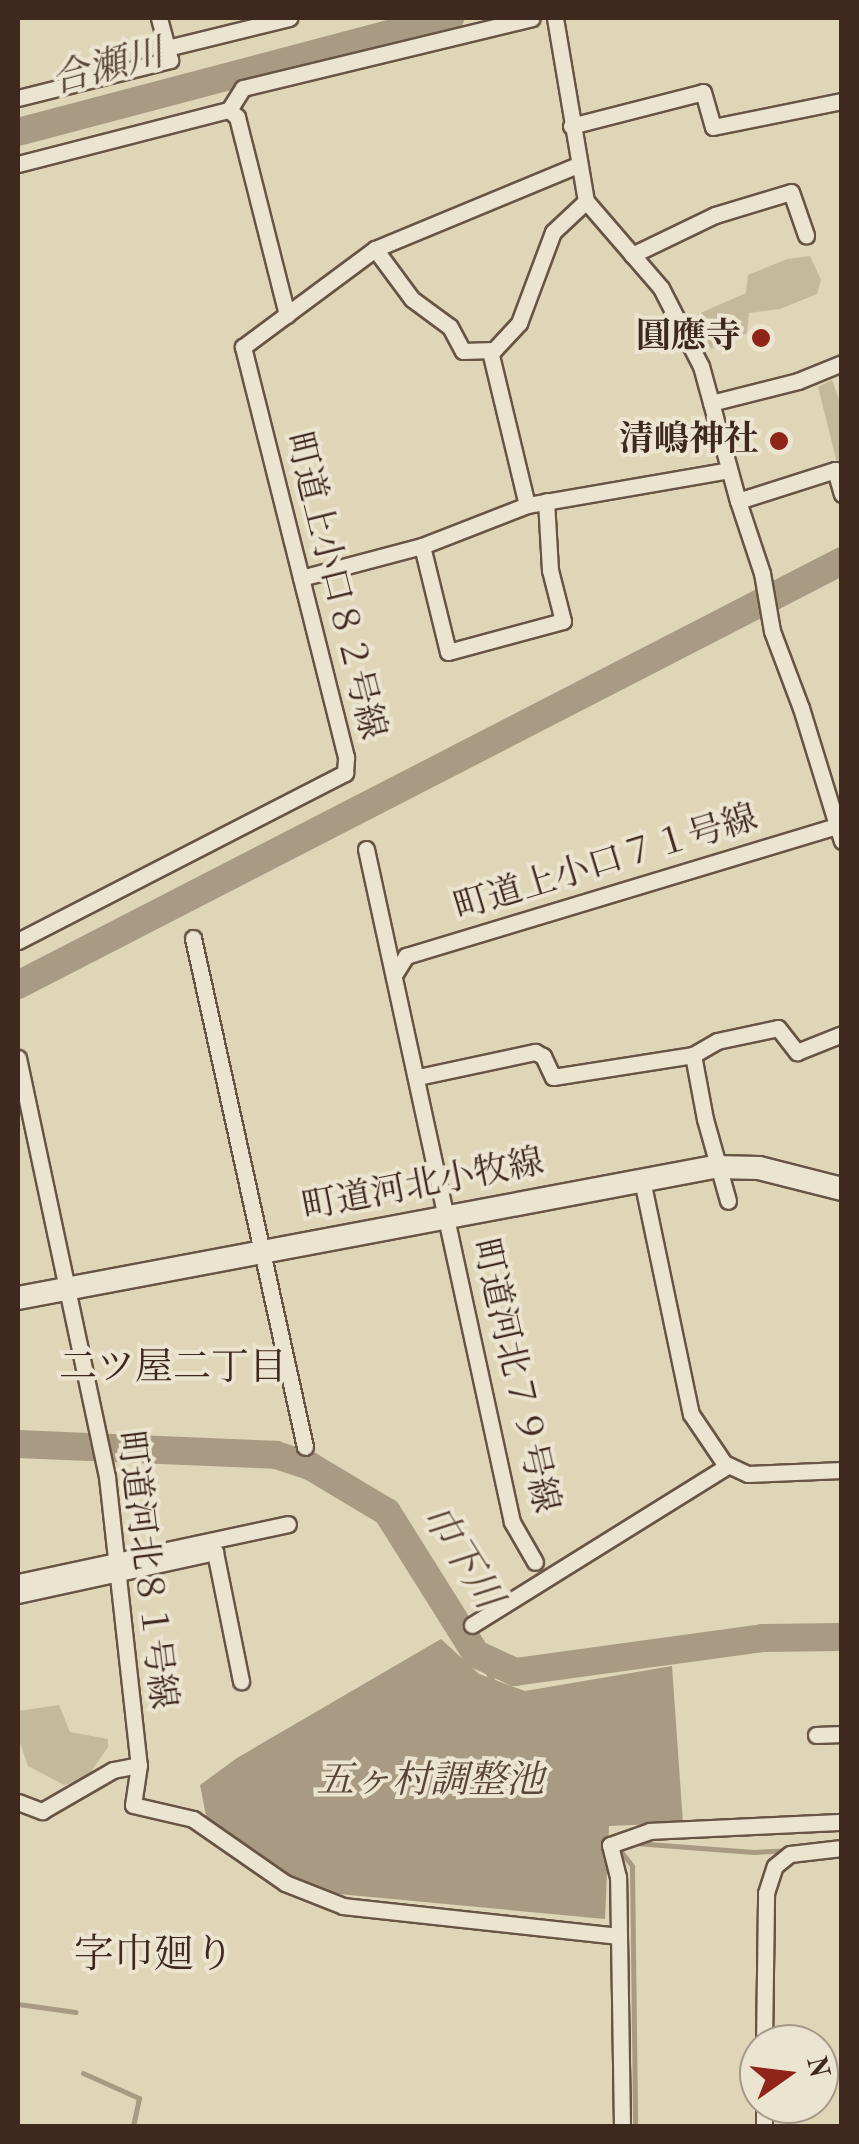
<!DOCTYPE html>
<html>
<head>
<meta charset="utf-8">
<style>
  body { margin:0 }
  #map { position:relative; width:859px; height:2144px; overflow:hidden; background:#dfd6b7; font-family:"Old Standard TT","Noto Serif JP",serif }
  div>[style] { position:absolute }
  .green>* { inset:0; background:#c4b99d }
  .water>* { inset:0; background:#a99b83 }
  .stream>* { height:5px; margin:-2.5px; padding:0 2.5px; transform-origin:2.5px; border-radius:2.5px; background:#a99b83 }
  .river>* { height:28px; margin:-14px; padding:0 14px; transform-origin:14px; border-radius:14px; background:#a99b83 }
  .roads { filter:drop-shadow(2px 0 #675445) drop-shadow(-2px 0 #675445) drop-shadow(0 2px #675445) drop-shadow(0 -2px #675445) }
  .street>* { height:15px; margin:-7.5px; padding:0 7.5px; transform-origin:7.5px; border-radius:7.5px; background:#eae4d0 }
  .secondary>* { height:22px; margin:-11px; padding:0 11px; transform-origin:11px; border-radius:11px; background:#eae4d0 }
  .dots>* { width:28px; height:28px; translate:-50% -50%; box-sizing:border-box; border:5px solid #eae4d0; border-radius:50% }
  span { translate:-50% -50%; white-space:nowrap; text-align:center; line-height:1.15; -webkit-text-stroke:8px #eae4d0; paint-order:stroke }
  .poi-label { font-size:35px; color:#3f291f; font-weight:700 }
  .right { translate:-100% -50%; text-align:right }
  .street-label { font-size:35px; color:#3f291f }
  .water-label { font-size:38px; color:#5a4638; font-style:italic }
  .neighbourhood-label { font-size:38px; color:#3f291f }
  .quarter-label { font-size:40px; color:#3f291f }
  .frame { position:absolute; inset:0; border:20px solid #3f291f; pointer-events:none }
  .north { position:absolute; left:739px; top:2024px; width:100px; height:100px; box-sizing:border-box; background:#eae4d0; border:2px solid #a69989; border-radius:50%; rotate:76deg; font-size:28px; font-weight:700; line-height:40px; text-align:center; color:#3f291f }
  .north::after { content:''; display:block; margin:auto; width:35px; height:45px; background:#8f2418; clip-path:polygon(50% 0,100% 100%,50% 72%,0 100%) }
</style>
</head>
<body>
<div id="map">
  <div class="green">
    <i style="clip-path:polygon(810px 256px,821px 280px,817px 294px,780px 309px,749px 313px,747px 333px,711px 349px,697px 324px,698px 314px,746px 293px,748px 275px,787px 259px)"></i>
    <i style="clip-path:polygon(832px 380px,841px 405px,841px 462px,837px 463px,818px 387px)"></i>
    <i style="clip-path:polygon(59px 1705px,70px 1732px,108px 1739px,108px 1747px,86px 1779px,64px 1785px,28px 1766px,18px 1737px,18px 1711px)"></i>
  </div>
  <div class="water">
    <i style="clip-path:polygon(441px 1639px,479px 1674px,525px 1691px,672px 1666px,683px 1823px,609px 1826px,605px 1919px,328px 1893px,284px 1881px,207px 1821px,200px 1785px,237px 1758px)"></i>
  </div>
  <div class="stream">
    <i style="left:476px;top:1654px;width:36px;rotate:58deg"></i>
    <i style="left:635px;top:1843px;width:119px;rotate:4.3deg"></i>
    <i style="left:754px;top:1852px;width:35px;rotate:-3deg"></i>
    <i style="left:615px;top:1844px;width:28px;rotate:52deg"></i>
    <i style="left:632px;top:1866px;width:257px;rotate:89.3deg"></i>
    <i style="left:18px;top:2004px;width:58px;rotate:8deg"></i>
    <i style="left:83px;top:2073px;width:61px;rotate:24.1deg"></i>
    <i style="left:139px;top:2098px;width:29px;rotate:102deg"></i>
  </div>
  <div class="river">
    <i style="left:18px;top:132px;width:447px;rotate:-14.8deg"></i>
    <i style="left:18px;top:985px;width:927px;rotate:-27.23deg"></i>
    <i style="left:18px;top:1444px;width:258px;rotate:2.4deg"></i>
    <i style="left:276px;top:1455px;width:36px;rotate:18deg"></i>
    <i style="left:310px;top:1466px;width:90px;rotate:30.9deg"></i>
    <i style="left:387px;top:1512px;width:168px;rotate:57.9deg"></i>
    <i style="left:476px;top:1654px;width:43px;rotate:24.8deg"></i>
    <i style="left:515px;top:1672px;width:250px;rotate:-7.8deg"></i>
    <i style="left:763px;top:1638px;width:79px;rotate:-0.7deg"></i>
  </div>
  <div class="roads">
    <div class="street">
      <i style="left:159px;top:18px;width:31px;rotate:75deg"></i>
      <i style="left:167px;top:48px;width:126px;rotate:-13.8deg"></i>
      <i style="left:555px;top:18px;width:186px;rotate:80.4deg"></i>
      <i style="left:586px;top:201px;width:115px;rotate:49.2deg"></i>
      <i style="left:661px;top:288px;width:88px;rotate:62.9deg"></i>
      <i style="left:701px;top:366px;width:140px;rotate:74.7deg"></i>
      <i style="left:738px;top:501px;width:76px;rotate:71.6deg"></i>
      <i style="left:762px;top:573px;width:59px;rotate:80.2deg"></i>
      <i style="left:772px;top:631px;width:82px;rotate:69.4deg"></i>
      <i style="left:801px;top:708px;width:139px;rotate:72.9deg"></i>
      <i style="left:18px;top:98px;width:157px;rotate:-14deg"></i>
      <i style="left:170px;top:60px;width:12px;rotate:-104deg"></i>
      <i style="left:229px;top:110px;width:26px;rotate:-58deg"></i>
      <i style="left:243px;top:88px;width:297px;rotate:-13.6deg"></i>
      <i style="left:571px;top:126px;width:136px;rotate:-14.4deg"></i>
      <i style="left:703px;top:92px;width:36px;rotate:74deg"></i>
      <i style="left:713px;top:127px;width:132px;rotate:-11.4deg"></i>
      <i style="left:18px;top:164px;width:218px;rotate:-14.4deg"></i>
      <i style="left:229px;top:110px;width:11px;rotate:41deg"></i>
      <i style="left:237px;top:117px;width:204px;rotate:75.8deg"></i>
      <i style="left:375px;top:249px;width:62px;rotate:53.5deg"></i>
      <i style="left:412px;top:299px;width:47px;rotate:36.4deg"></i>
      <i style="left:450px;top:327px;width:27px;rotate:62deg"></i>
      <i style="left:463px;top:351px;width:31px;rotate:-2deg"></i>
      <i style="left:494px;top:350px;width:37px;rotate:-47deg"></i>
      <i style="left:519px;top:323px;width:97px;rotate:-69.5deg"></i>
      <i style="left:553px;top:232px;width:45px;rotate:-43.2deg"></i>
      <i style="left:632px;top:255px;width:92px;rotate:-25.7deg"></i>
      <i style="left:715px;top:215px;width:79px;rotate:-16.8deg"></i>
      <i style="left:791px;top:192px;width:46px;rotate:70.8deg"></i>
      <i style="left:490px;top:351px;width:158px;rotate:76.5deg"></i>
      <i style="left:711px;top:403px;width:90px;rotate:-14.2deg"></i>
      <i style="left:798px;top:381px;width:48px;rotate:-22.2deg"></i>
      <i style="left:738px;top:501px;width:102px;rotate:-17.7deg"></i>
      <i style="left:835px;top:470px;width:25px;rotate:74deg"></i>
      <i style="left:422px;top:546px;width:109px;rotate:76.2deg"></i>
      <i style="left:448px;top:652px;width:119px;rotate:-15.1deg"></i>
      <i style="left:563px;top:621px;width:53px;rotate:-104.3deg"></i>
      <i style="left:550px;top:570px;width:69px;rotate:-93.3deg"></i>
      <i style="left:301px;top:578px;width:125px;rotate:-14.8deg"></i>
      <i style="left:422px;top:546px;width:113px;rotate:-21.3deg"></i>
      <i style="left:527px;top:505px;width:205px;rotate:-9.8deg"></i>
      <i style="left:366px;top:849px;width:689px;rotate:77.76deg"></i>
      <i style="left:512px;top:1522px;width:46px;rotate:60.1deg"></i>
      <i style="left:193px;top:938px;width:521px;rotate:77.59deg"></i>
      <i style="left:18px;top:941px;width:368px;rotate:-27.2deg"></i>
      <i style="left:345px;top:773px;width:16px;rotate:-86deg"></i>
      <i style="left:346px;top:757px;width:423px;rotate:-104.1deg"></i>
      <i style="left:243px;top:347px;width:164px;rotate:-36.6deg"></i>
      <i style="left:375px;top:249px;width:220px;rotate:-22.5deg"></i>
      <i style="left:396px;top:972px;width:19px;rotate:-58deg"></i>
      <i style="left:406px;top:956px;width:456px;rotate:-16.8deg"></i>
      <i style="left:693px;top:1055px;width:65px;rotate:79.4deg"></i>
      <i style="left:705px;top:1119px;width:85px;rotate:74.3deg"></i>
      <i style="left:18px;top:1058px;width:428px;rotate:78deg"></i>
      <i style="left:107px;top:1477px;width:290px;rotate:83.7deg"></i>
      <i style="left:139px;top:1765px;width:40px;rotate:98.5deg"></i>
      <i style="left:133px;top:1805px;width:62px;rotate:13.1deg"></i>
      <i style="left:193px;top:1819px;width:112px;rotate:34.8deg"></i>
      <i style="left:285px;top:1883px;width:62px;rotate:21.6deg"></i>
      <i style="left:343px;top:1906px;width:277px;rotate:6.2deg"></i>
      <i style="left:418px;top:1077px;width:120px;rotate:-12.1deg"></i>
      <i style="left:535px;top:1052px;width:9px;rotate:27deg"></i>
      <i style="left:543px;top:1056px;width:23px;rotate:65deg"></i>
      <i style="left:553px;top:1077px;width:142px;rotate:-8.9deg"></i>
      <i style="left:693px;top:1055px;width:28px;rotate:-30deg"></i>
      <i style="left:717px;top:1041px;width:62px;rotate:-12deg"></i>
      <i style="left:778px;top:1028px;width:31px;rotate:52deg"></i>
      <i style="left:797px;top:1052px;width:48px;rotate:-21.8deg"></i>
      <i style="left:642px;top:1180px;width:239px;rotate:78.2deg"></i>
      <i style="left:691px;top:1414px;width:59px;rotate:56deg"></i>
      <i style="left:724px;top:1463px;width:26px;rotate:25deg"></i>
      <i style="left:748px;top:1474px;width:94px;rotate:-2.4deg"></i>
      <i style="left:18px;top:1582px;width:276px;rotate:-12.1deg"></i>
      <i style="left:18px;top:1595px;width:202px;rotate:-12.3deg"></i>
      <i style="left:215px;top:1552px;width:132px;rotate:78.6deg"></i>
      <i style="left:472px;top:1625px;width:301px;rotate:-31.9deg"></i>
      <i style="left:816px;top:1735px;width:26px;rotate:-2deg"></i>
      <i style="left:18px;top:1802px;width:26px;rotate:21deg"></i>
      <i style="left:42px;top:1811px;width:82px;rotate:-30deg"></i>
      <i style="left:113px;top:1770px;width:26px;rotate:-11deg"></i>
      <i style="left:764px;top:2044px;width:151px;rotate:-89.2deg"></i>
      <i style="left:766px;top:1893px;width:28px;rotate:-72deg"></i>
      <i style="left:775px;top:1866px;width:19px;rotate:-39deg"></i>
      <i style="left:790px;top:1854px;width:52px;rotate:-6.6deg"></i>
      <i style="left:622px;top:2126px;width:249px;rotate:-90.9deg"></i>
      <i style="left:618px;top:1877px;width:33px;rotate:-104deg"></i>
      <i style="left:610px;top:1845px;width:42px;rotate:-19.3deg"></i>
      <i style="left:650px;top:1831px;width:192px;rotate:-2.7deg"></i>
      <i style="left:764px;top:2126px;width:22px;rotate:-90deg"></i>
    </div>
    <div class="secondary">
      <i style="left:18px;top:1298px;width:708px;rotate:-10.66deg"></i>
      <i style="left:714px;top:1167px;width:45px;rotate:1.3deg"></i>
      <i style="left:759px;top:1168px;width:86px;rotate:14.2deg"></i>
    </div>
  </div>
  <div class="dots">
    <i style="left:761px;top:338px;background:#8f2418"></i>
    <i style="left:779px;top:441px;background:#8f2418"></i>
  </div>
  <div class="poi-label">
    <span class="right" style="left:741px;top:338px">圓應寺</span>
    <span class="right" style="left:759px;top:441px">清嶋神社</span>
  </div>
  <div class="street-label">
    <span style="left:334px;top:586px;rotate:76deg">町道上小口８２号線</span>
    <span style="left:606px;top:864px;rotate:-17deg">町道上小口７１号線</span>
    <span style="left:423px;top:1186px;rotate:-11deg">町道河北小牧線</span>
    <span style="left:514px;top:1376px;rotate:77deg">町道河北７９号線</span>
    <span style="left:145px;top:1570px;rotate:83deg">町道河北８１号線</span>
  </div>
  <div class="water-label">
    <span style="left:108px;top:69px;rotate:-15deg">合瀬川</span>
    <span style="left:460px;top:1558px;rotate:58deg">巾下川</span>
    <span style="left:430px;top:1783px">五ヶ村調整池</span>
  </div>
  <div class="neighbourhood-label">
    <span style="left:173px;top:1370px">二ツ屋二丁目</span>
  </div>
  <div class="quarter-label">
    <span style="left:154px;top:1957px">字巾廻り</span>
  </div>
  <div class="frame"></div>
  <div class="north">N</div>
</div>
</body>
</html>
